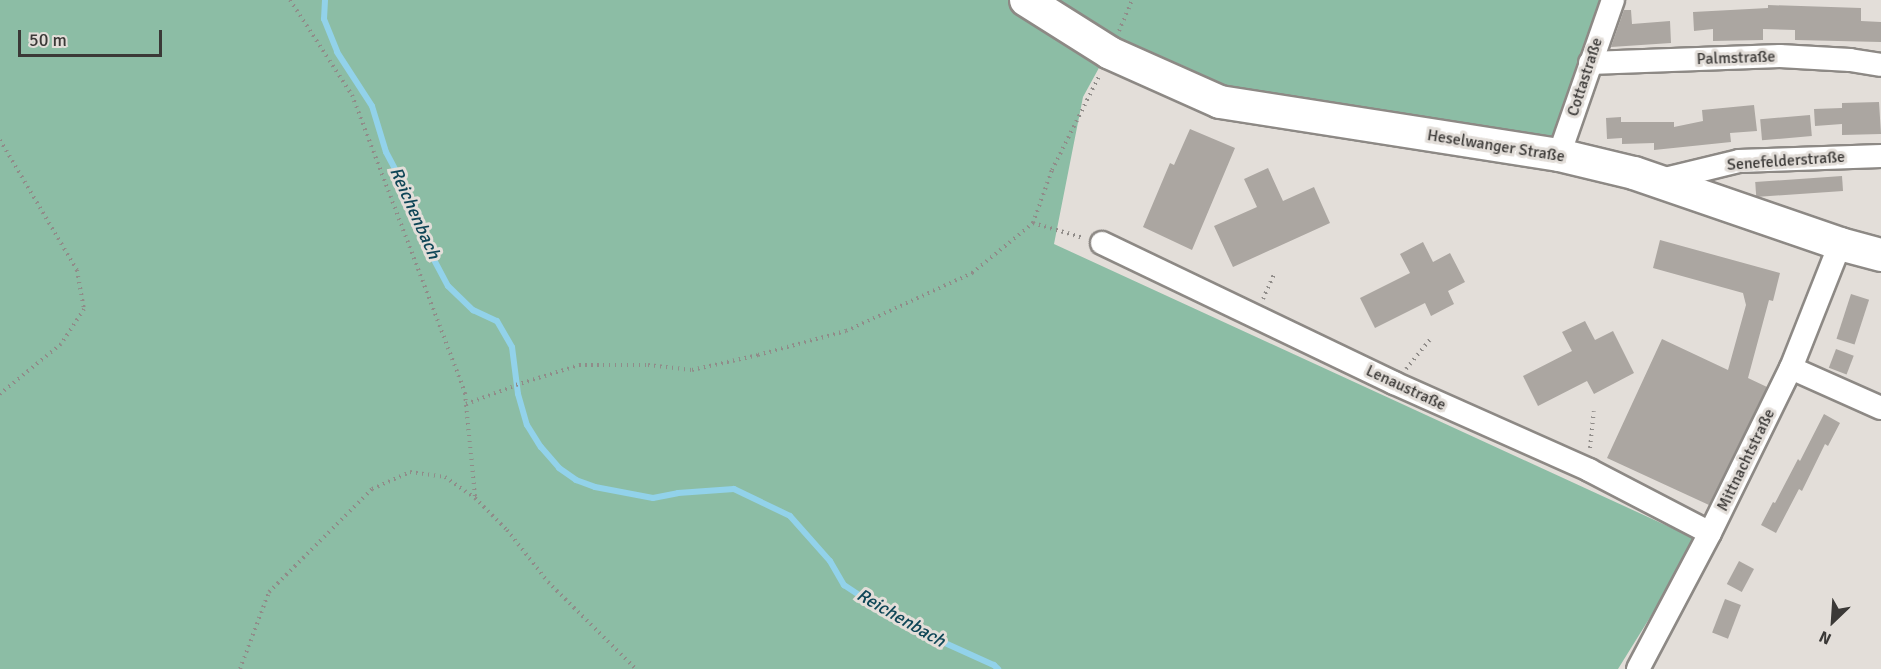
<!DOCTYPE html>
<html>
<head>
<meta charset="utf-8">
<style>
  body { margin:0 }
  #map { position:relative; width:1881px; height:669px; overflow:hidden; background:#e3ded9; font-family:Signika,sans-serif }
  div>[style] { position:absolute }
  .green>* { inset:0; background:#8cbda5 }
  .stream>* { height:6px; margin:-3px; padding:0 3px; transform-origin:3px; border-radius:3px; background:#92d2ea }
  .building>* { inset:0; background:#aba6a1; transform-origin:0 0 }
  .path>* { height:4px; margin-top:-2px; transform-origin:0; background:repeating-linear-gradient(90deg,#908c89 0 1.5px,transparent 0 6px) }
  .roads { filter:drop-shadow(2px 0 #8d8985) drop-shadow(-2px 0 #8d8985) drop-shadow(0 2px #8d8985) drop-shadow(0 -2px #8d8985) }
  .street>* { height:22px; margin:-11px; padding:0 11px; transform-origin:11px; border-radius:11px; background:#fff }
  .secondary>* { height:32px; margin:-16px; padding:0 16px; transform-origin:16px; border-radius:16px; background:#fff }
  span { translate:-50% -50%; white-space:nowrap; text-align:center; line-height:1.15; -webkit-text-stroke:6px #e3ded9; paint-order:stroke }
  .street-label { font-size:16px; color:#3b3937 }
  .water-label { font-size:18px; color:#0e4556; font-style:italic }
  .north { position:absolute; left:1803px; top:591px; width:60px; height:60px; -webkit-text-stroke:4px #e3ded9; paint-order:stroke; rotate:205deg; font-size:16px; font-weight:700; line-height:24px; text-align:center; color:#3b3937 }
  .north::after { content:''; display:block; margin:auto; width:21px; height:27px; background:#3b3937; clip-path:polygon(50% 0,100% 100%,50% 72%,0 100%) }
  .scale { position:absolute; left:18px; top:30px; width:144px; height:27px; box-sizing:border-box; border:3px solid #3b3937; border-top:0; padding-left:8px; font-size:18px; line-height:21px; white-space:nowrap; color:#3b3937; -webkit-text-stroke:4px #e3ded9; paint-order:stroke }
</style>
</head>
<body>
<div id="map">
  <div class="green">
    <i style="clip-path:polygon(0 0,1606px 0,1544px 167px,1215px 112px,1100px 66px,1083px 97px,1054px 244px,1698px 540px,1618px 669px,0 669px)"></i>
  </div>
  <div class="stream">
    <i style="left:325px;top:0;width:19px;rotate:93deg"></i>
    <i style="left:324px;top:19px;width:35px;rotate:68deg"></i>
    <i style="left:337px;top:52px;width:64px;rotate:57.1deg"></i>
    <i style="left:372px;top:106px;width:48px;rotate:73.1deg"></i>
    <i style="left:386px;top:152px;width:40px;rotate:62deg"></i>
    <i style="left:405px;top:187px;width:38px;rotate:75deg"></i>
    <i style="left:415px;top:224px;width:70px;rotate:62deg"></i>
    <i style="left:448px;top:286px;width:35px;rotate:44deg"></i>
    <i style="left:473px;top:310px;width:26px;rotate:25deg"></i>
    <i style="left:497px;top:321px;width:30px;rotate:60deg"></i>
    <i style="left:512px;top:347px;width:47px;rotate:82.7deg"></i>
    <i style="left:518px;top:394px;width:32px;rotate:74deg"></i>
    <i style="left:527px;top:425px;width:26px;rotate:58deg"></i>
    <i style="left:541px;top:447px;width:28px;rotate:49deg"></i>
    <i style="left:559px;top:468px;width:21px;rotate:35deg"></i>
    <i style="left:576px;top:480px;width:20px;rotate:20deg"></i>
    <i style="left:595px;top:487px;width:59px;rotate:10.7deg"></i>
    <i style="left:653px;top:498px;width:25px;rotate:-11deg"></i>
    <i style="left:678px;top:493px;width:56px;rotate:-4.1deg"></i>
    <i style="left:734px;top:489px;width:62px;rotate:25.7deg"></i>
    <i style="left:790px;top:516px;width:60px;rotate:48.4deg"></i>
    <i style="left:830px;top:561px;width:28px;rotate:60deg"></i>
    <i style="left:844px;top:585px;width:71px;rotate:33.5deg"></i>
    <i style="left:903px;top:624px;width:100px;rotate:24.3deg"></i>
    <i style="left:994px;top:665px;width:6px;rotate:45deg"></i>
  </div>
  <div class="building">
    <i style="clip-path:polygon(1768px 5px,1861px 8px,1861px 21px,1881px 22px,1881px 42px,1795px 40px,1795px 30px,1763px 29px,1763px 40px,1713px 41px,1713px 29px,1694px 31px,1693px 12px,1768px 8px)"></i>
    <i style="clip-path:polygon(1624px 10px,1631px 10px,1632px 24px,1670px 21px,1671px 43px,1611px 47px)"></i>
    <i style="clip-path:polygon(1879px 102px,1881px 134px,1842px 135px,1842px 124px,1815px 126px,1814px 109px,1842px 108px,1842px 103px)"></i>
    <i style="clip-path:polygon(1754px 105px,1757px 131px,1730px 133px,1731px 142px,1654px 150px,1654px 143px,1622px 144px,1622px 138px,1607px 139px,1606px 118px,1621px 117px,1621px 122px,1674px 122px,1674px 127px,1703px 121px,1702px 110px)"></i>
    <i style="left:1810px;top:115px;width:21px;height:50px;rotate:85deg"></i>
    <i style="clip-path:polygon(1190px 129px,1235px 148px,1192px 250px,1143px 227px,1170px 163px,1174px 165px)"></i>
    <i style="clip-path:polygon(1268px 168px,1283px 201px,1314px 187px,1330px 223px,1233px 267px,1214px 226px,1257px 207px,1244px 179px)"></i>
    <i style="left:1842px;top:176px;width:15px;height:87px;rotate:86deg"></i>
    <i style="clip-path:polygon(1660px 240px,1780px 273px,1773px 301px,1769px 300px,1748px 378px,1767px 387px,1709px 505px,1607px 458px,1662px 339px,1728px 370px,1746px 305px,1743px 293px,1653px 268px)"></i>
    <i style="clip-path:polygon(1423px 242px,1433px 262px,1450px 253px,1465px 282px,1448px 291px,1454px 304px,1431px 316px,1425px 303px,1375px 328px,1360px 298px,1410px 273px,1400px 254px)"></i>
    <i style="left:1851px;top:294px;width:19px;height:47px;rotate:18deg"></i>
    <i style="clip-path:polygon(1585px 321px,1595px 340px,1613px 331px,1634px 373px,1594px 394px,1587px 381px,1538px 406px,1523px 376px,1572px 351px,1562px 332px)"></i>
    <i style="left:1836px;top:349px;width:19px;height:20px;rotate:21deg"></i>
    <i style="clip-path:polygon(1824px 414px,1840px 423px,1828px 446px,1825px 444px,1802px 491px,1799px 489px,1776px 533px,1761px 525px,1773px 502px,1775px 503px,1798px 459px,1800px 461px)"></i>
    <i style="left:1739px;top:561px;width:17px;height:26px;rotate:28deg"></i>
    <i style="left:1725px;top:599px;width:17px;height:36px;rotate:21deg"></i>
  </div>
  <div class="path">
    <i style="left:290px;top:0;width:113px;rotate:56.9deg"></i>
    <i style="left:352px;top:95px;width:319px;rotate:69.2deg"></i>
    <i style="left:465px;top:393px;width:104px;rotate:84.5deg"></i>
    <i style="left:1119px;top:31px;width:34px;rotate:-67deg"></i>
    <i style="left:0;top:140px;width:151px;rotate:59.4deg"></i>
    <i style="left:77px;top:270px;width:40px;rotate:80deg"></i>
    <i style="left:84px;top:309px;width:42px;rotate:123.3deg"></i>
    <i style="left:61px;top:344px;width:79px;rotate:140.7deg"></i>
    <i style="left:1033px;top:223px;width:53px;rotate:16.4deg"></i>
    <i style="left:1263px;top:299px;width:27px;rotate:-66deg"></i>
    <i style="left:1406px;top:369px;width:41px;rotate:-50.9deg"></i>
    <i style="left:516px;top:385px;width:66px;rotate:-17.6deg"></i>
    <i style="left:579px;top:365px;width:69px"></i>
    <i style="left:648px;top:365px;width:44px;rotate:6.5deg"></i>
    <i style="left:692px;top:370px;width:68px;rotate:-12.8deg"></i>
    <i style="left:758px;top:355px;width:91px;rotate:-15.3deg"></i>
    <i style="left:846px;top:331px;width:139px;rotate:-24.7deg"></i>
    <i style="left:972px;top:273px;width:79px;rotate:-39.3deg"></i>
    <i style="left:1033px;top:223px;width:56px;rotate:-70.3deg"></i>
    <i style="left:1052px;top:170px;width:107px;rotate:-63.4deg"></i>
    <i style="left:466px;top:404px;width:49px;rotate:-20.3deg"></i>
    <i style="left:1590px;top:448px;width:37px;rotate:-84deg"></i>
    <i style="left:240px;top:669px;width:82px;rotate:-69.4deg"></i>
    <i style="left:269px;top:592px;width:146px;rotate:-45deg"></i>
    <i style="left:372px;top:489px;width:42px;rotate:-24.1deg"></i>
    <i style="left:410px;top:472px;width:35px;rotate:8deg"></i>
    <i style="left:445px;top:477px;width:37px;rotate:35deg"></i>
    <i style="left:475px;top:498px;width:45px;rotate:45deg"></i>
    <i style="left:507px;top:530px;width:66px;rotate:51.7deg"></i>
    <i style="left:548px;top:582px;width:124px;rotate:44.7deg"></i>
  </div>
  <div class="roads">
    <div class="street">
      <i style="left:1590px;top:63px;width:190px;rotate:-2.1deg"></i>
      <i style="left:1780px;top:56px;width:70px;rotate:3.3deg"></i>
      <i style="left:1850px;top:60px;width:31px;rotate:9deg"></i>
      <i style="left:1559px;top:155px;width:164px;rotate:-70.8deg"></i>
      <i style="left:1657px;top:181px;width:84px;rotate:-13.7deg"></i>
      <i style="left:1739px;top:161px;width:142px;rotate:-2deg"></i>
      <i style="left:1102px;top:243px;width:324px;rotate:25.6deg"></i>
      <i style="left:1394px;top:383px;width:214px;rotate:24deg"></i>
      <i style="left:1589px;top:470px;width:136px;rotate:27.5deg"></i>
      <i style="left:1791px;top:368px;width:98px;rotate:24deg"></i>
      <i style="left:1638px;top:669px;width:154px;rotate:-62.1deg"></i>
      <i style="left:1710px;top:533px;width:184px;rotate:-63.9deg"></i>
      <i style="left:1791px;top:368px;width:133px;rotate:-68.4deg"></i>
    </div>
    <div class="secondary">
      <i style="left:1026px;top:0;width:99px;rotate:32.2deg"></i>
      <i style="left:1110px;top:53px;width:120px;rotate:24deg"></i>
      <i style="left:1220px;top:102px;width:343px;rotate:8.9deg"></i>
      <i style="left:1559px;top:155px;width:77px;rotate:13.5deg"></i>
      <i style="left:1634px;top:173px;width:218px;rotate:19deg"></i>
      <i style="left:1840px;top:244px;width:42px;rotate:15deg"></i>
    </div>
  </div>
  <div class="street-label">
    <span style="left:1736px;top:58px;rotate:-2deg">Palmstraße</span>
    <span style="left:1585px;top:77px;rotate:-72deg">Cottastraße</span>
    <span style="left:1496px;top:146px;rotate:9deg">Heselwanger Straße</span>
    <span style="left:1786px;top:161px;rotate:-4deg">Senefelderstraße</span>
    <span style="left:1406px;top:388px;rotate:25deg">Lenaustraße</span>
    <span style="left:1746px;top:460px;rotate:-64deg">Mittnachtstraße</span>
  </div>
  <div class="water-label">
    <span style="left:415px;top:213px;rotate:66deg">Reichenbach</span>
    <span style="left:901px;top:618px;rotate:30deg">Reichenbach</span>
  </div>
  <div class="north">N</div>
  <div class="scale">50 m</div>
</div>
</body>
</html>
